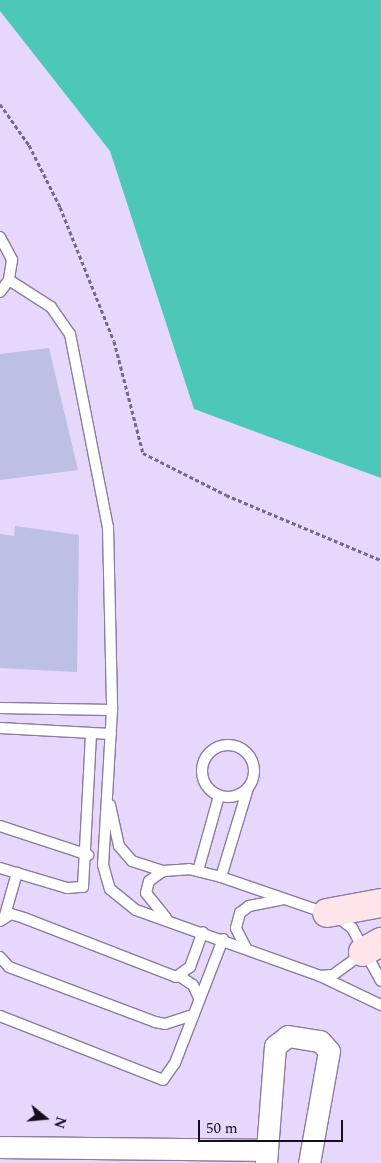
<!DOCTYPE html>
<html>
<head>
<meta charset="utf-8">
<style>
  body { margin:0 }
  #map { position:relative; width:381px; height:1163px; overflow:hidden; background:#e6d7fd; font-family:Spectral,serif }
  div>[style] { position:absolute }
  .water>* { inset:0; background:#4dc8b8 }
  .building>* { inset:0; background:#bdbfe5 }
  .path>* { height:3px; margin-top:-1.5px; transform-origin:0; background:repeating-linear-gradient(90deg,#756a83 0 4px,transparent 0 6.5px) }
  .roads { filter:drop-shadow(1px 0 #8a7c9e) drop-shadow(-1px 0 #8a7c9e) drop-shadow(0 1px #8a7c9e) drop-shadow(0 -1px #8a7c9e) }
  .lane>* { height:10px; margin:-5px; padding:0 5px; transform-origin:5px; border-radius:5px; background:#fff }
  .lane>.ring { margin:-5px; padding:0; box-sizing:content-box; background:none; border:10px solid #fff; border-radius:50% }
  .street>* { height:21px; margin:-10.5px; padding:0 10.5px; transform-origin:10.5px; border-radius:10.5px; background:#fff }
  .secondary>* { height:28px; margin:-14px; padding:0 14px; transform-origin:14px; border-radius:14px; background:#fde5eb }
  span { translate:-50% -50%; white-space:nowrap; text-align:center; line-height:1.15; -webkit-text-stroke:5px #e6d7fd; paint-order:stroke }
  .north { position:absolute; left:20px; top:1093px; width:50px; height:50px; -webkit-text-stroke:4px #e6d7fd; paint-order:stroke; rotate:107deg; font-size:14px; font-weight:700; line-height:20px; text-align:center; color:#140e1b }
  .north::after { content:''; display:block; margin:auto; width:18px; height:22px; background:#140e1b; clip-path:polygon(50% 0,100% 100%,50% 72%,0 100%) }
  .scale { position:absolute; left:198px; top:1120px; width:145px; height:22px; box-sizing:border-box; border:2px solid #140e1b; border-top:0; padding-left:6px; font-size:15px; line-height:18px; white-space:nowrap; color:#140e1b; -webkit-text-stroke:4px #e6d7fd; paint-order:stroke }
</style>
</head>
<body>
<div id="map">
  <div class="water">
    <i style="clip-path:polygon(0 0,381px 0,381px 478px,194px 409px,110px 151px,0 11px)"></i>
  </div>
  <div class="building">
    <i style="clip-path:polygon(49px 348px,78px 470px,0 480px,0 354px)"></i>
    <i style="clip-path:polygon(15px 526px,79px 535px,77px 672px,0 668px,0 534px,14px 536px)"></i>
  </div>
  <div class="path">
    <i style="left:0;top:104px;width:50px;rotate:54.7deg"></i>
    <i style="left:29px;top:145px;width:69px;rotate:63.4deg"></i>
    <i style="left:60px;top:207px;width:144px;rotate:68.1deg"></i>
    <i style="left:114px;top:341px;width:116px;rotate:75.5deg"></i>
    <i style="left:143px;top:453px;width:93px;rotate:26.8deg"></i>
    <i style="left:226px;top:495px;width:168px;rotate:22.8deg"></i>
  </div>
  <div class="roads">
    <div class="lane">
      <i style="left:0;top:237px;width:26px;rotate:62deg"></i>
      <i style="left:12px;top:260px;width:20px;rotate:99deg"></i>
      <i style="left:9px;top:280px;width:15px;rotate:127deg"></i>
      <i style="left:9px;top:280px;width:50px;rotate:32.7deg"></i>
      <i style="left:51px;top:307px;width:33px;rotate:55deg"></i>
      <i style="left:70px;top:334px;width:197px;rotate:78.9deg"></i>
      <i style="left:108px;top:527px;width:183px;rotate:88.7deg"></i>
      <i style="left:112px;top:710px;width:155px;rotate:93.3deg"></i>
      <i style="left:103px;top:865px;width:25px;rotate:74deg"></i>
      <i style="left:110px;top:889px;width:33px;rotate:39deg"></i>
      <i style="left:136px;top:910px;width:195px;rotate:19.7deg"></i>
      <i style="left:320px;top:976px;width:68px;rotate:25.4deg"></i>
      <i style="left:0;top:708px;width:112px;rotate:1deg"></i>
      <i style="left:0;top:728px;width:111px;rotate:3.1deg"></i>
      <i class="ring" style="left:202px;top:745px;width:42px;height:42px"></i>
      <i style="left:110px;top:805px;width:42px;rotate:77.6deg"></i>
      <i style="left:119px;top:846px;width:20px;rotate:49deg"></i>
      <i style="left:132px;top:861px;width:33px;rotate:18deg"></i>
      <i style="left:163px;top:871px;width:26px;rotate:-4deg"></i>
      <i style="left:189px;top:869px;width:33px;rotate:14deg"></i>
      <i style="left:221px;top:877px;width:123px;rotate:19deg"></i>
      <i style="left:337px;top:917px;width:19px;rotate:36deg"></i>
      <i style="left:352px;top:928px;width:60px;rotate:61.3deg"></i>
      <i style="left:0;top:826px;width:93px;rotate:18.2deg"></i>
      <i style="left:0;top:868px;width:70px;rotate:16.6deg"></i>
      <i style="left:67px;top:888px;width:16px;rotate:-4deg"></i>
      <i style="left:83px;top:887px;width:154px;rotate:-87deg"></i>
      <i style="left:163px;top:871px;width:17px;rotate:144deg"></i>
      <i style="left:149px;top:881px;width:12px;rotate:104deg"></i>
      <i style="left:146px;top:893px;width:32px;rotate:51deg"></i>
      <i style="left:198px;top:871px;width:78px;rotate:-74.4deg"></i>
      <i style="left:221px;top:877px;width:93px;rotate:-73.1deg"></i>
      <i style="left:5px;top:915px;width:44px;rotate:-74.1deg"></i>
      <i style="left:0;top:921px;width:13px;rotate:-32deg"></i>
      <i style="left:11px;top:914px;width:14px;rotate:17deg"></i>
      <i style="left:24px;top:918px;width:163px;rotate:21.2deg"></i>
      <i style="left:176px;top:977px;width:17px;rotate:-36deg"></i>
      <i style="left:190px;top:967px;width:37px;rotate:-70deg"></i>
      <i style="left:246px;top:948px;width:22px;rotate:-117deg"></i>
      <i style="left:236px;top:928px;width:16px;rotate:-75deg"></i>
      <i style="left:240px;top:913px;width:11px;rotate:-38deg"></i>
      <i style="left:249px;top:906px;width:32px;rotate:-11deg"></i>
      <i style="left:0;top:957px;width:13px;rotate:48deg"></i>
      <i style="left:9px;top:967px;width:156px;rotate:20.6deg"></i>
      <i style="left:155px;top:1022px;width:10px;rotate:11deg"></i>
      <i style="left:165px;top:1024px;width:29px;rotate:-18deg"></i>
      <i style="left:320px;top:976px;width:13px;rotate:-4deg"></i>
      <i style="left:333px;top:975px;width:37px;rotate:-36deg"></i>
      <i style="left:181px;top:977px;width:14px;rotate:34deg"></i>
      <i style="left:193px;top:985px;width:14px;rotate:65deg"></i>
      <i style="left:0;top:1016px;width:175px;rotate:21.4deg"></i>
      <i style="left:163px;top:1080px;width:21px;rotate:-55deg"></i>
      <i style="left:175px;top:1063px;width:133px;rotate:-68.8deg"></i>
    </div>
    <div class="street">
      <i style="left:0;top:1147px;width:265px;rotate:0.6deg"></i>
      <i style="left:266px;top:1163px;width:117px;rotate:-85.6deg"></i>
      <i style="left:275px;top:1046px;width:16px;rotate:-38deg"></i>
      <i style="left:288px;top:1036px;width:32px;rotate:9deg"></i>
      <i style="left:320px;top:1041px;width:13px;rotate:48deg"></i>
      <i style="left:329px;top:1051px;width:114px;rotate:100.1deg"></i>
    </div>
    <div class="secondary">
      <i style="left:327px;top:913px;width:55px;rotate:-10.5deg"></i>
      <i style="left:363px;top:952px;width:21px;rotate:-29deg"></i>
    </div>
  </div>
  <div class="north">N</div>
  <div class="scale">50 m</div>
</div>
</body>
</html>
